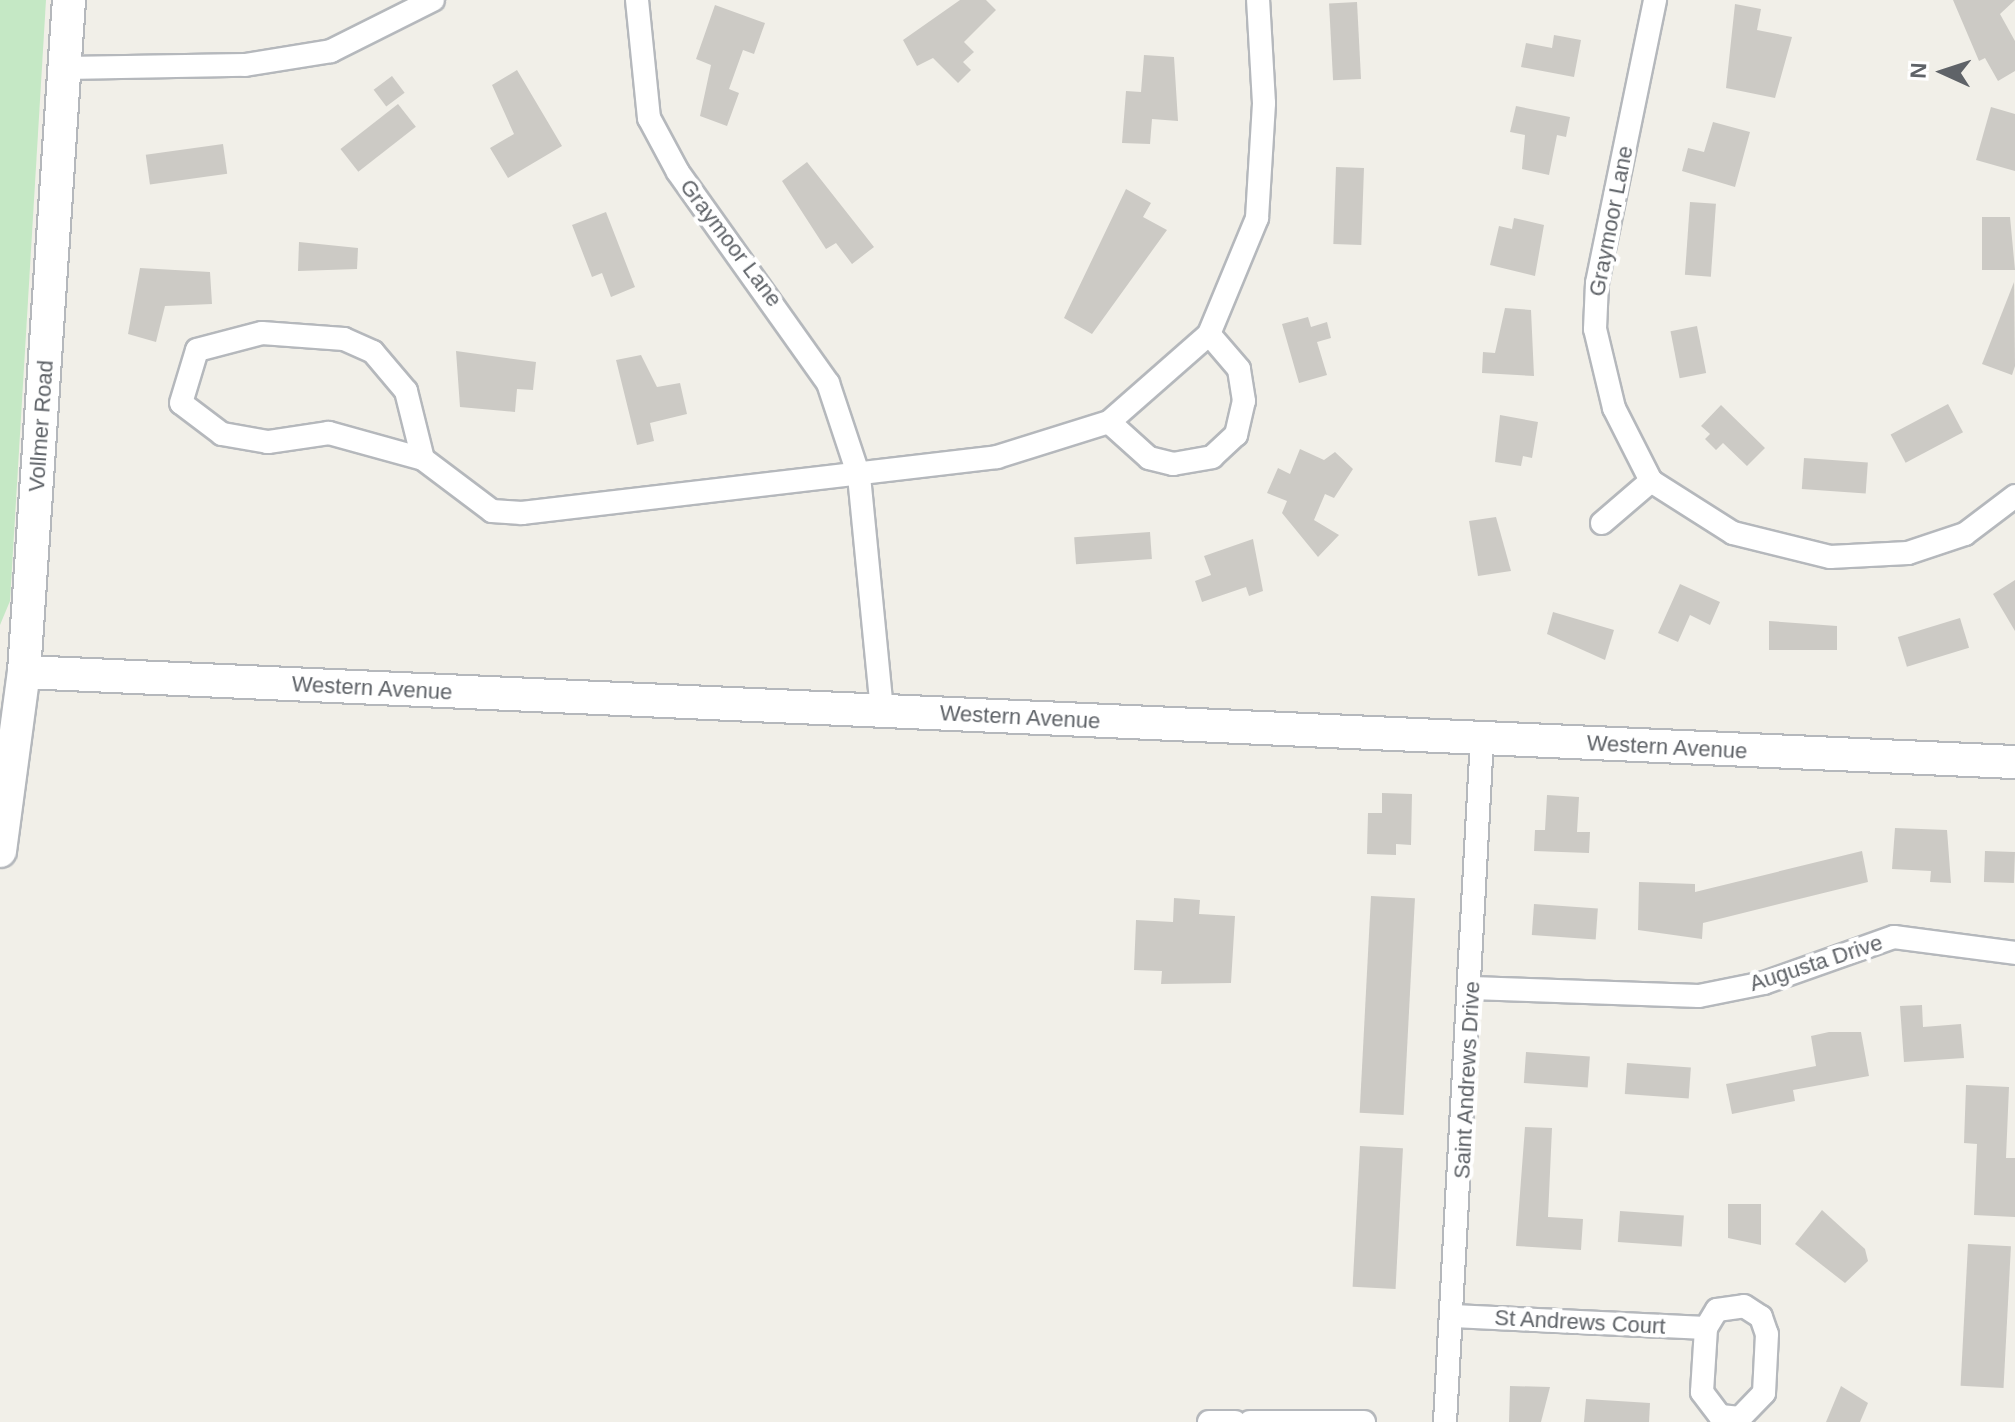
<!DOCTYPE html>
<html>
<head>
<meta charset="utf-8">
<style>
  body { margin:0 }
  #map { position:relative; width:2015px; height:1422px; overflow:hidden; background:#f1efe8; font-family:Helvetica,sans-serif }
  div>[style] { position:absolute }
  .green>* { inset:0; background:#c5e8c5 }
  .building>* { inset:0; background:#cccac5; transform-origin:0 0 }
  .roads { filter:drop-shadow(2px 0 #b5b8bc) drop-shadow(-2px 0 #b5b8bc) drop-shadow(0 2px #b5b8bc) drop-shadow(0 -2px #b5b8bc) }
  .minor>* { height:22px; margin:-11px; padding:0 11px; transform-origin:11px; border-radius:11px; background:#fff }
  .secondary>* { height:32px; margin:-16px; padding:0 16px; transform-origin:16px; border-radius:16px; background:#fff }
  span { translate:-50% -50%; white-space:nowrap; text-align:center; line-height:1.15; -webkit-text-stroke:8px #fff; paint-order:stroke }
  .street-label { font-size:22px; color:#5f6368 }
  .north { position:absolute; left:1903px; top:32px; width:80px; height:80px; -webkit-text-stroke:6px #fff; paint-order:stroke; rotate:273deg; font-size:22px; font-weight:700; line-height:32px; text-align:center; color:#5f6368 }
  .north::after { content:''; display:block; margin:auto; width:28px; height:36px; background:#5f6368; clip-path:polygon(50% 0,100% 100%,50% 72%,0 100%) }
</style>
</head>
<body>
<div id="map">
  <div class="green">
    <i style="clip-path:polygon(0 0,46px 0,10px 601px,0 625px)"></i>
  </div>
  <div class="building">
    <i style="clip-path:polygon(960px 0,986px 0,996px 10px,964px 42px,974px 52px,963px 62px,971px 70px,958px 83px,933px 58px,917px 66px,903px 40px)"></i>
    <i style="clip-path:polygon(1953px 0,2015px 0,2000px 14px,2015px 41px,2015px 71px,1998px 81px,1985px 58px,1979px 61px)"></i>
    <i style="left:1357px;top:2px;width:77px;height:28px;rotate:87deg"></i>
    <i style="clip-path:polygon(1735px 4px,1761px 9px,1757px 30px,1792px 37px,1775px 98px,1726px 88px)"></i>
    <i style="clip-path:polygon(715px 5px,765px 23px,754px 54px,743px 50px,729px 89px,739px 93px,727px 126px,700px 116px,711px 65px,696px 59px)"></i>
    <i style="clip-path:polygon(1554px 35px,1581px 40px,1574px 77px,1521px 67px,1526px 43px,1552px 48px)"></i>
    <i style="clip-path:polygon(1144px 55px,1174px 57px,1178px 121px,1152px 119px,1150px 144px,1122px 143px,1126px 91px,1141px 92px)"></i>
    <i style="clip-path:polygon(517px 70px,562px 146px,508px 178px,490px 148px,514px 134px,492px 85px)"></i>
    <i style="left:392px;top:76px;width:21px;height:23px;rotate:53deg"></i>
    <i style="left:398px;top:104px;width:29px;height:73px;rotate:52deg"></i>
    <i style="clip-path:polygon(1516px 106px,1570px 117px,1566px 137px,1557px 135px,1549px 175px,1522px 169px,1525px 135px,1510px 132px)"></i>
    <i style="clip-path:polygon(1991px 107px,2015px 114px,2015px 171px,1976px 160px)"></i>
    <i style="clip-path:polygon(1713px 122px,1750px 132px,1735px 187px,1682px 171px,1688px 148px,1704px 152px)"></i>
    <i style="left:223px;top:144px;width:30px;height:78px;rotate:82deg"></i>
    <i style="clip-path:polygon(807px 162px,874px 247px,852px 264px,836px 243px,826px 249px,782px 181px)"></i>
    <i style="left:1336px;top:167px;width:28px;height:77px;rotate:2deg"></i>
    <i style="clip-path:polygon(1126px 189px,1151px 203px,1143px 217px,1167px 230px,1092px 334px,1064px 318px)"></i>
    <i style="left:1690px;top:202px;width:26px;height:73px;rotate:4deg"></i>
    <i style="clip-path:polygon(606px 212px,635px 287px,611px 297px,602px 273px,592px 277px,572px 225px)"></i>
    <i style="clip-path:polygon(1982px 217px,2010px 217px,2015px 270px,1982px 270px)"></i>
    <i style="clip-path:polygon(1514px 218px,1544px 225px,1535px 276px,1490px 265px,1499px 226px,1512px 229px)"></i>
    <i style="clip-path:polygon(299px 242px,358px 248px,357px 269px,298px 271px)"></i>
    <i style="clip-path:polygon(140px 268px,210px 272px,212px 304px,165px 306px,156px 342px,128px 334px)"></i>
    <i style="clip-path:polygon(2014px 282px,2015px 366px,2012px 375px,1982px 364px)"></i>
    <i style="clip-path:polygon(1505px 308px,1531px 310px,1534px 376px,1482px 373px,1483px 352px,1495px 353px)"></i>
    <i style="clip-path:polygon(1308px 317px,1311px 327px,1327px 322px,1331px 338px,1317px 342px,1327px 375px,1299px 383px,1282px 324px)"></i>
    <i style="left:1697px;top:326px;width:48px;height:27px;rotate:79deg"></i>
    <i style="clip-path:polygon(456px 351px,536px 362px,533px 390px,517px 389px,515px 412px,460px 407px)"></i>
    <i style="clip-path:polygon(641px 355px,657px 387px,680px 383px,687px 414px,650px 423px,654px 441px,637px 445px,616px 360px)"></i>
    <i style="left:1948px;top:404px;width:32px;height:65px;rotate:62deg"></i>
    <i style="clip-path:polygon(1721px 405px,1765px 448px,1747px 466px,1723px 443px,1716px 450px,1705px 439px,1710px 434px,1701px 426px)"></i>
    <i style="clip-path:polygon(1500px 415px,1538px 422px,1532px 458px,1523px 456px,1521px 466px,1495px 462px)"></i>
    <i style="clip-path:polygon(1300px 449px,1324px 460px,1335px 452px,1353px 469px,1334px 498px,1325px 494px,1314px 520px,1339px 535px,1318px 557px,1282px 513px,1287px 501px,1267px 493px,1278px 468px,1290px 474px)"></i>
    <i style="left:1804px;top:458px;width:64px;height:31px;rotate:4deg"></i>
    <i style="clip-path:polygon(1496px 517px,1511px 571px,1478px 576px,1469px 521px)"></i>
    <i style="left:1150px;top:532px;width:27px;height:76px;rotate:86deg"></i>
    <i style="clip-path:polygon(1253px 539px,1263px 591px,1249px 596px,1246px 587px,1202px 602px,1195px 581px,1211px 575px,1204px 556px)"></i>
    <i style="clip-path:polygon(2015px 580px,2015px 631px,1993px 594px)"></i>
    <i style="clip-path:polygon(1680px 584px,1720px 602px,1710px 625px,1690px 615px,1678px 642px,1658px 633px)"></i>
    <i style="clip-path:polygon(1553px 612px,1614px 630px,1605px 660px,1547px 634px)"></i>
    <i style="left:1960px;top:618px;width:31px;height:65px;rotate:73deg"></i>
    <i style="clip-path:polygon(1769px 621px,1837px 626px,1837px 650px,1769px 650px)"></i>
    <i style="clip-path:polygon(1382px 793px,1412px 794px,1411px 845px,1396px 844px,1396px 855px,1367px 854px,1368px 813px,1382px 813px)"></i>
    <i style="clip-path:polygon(1547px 795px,1579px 797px,1577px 832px,1590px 832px,1589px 853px,1534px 851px,1535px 830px,1545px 830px)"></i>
    <i style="clip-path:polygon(1895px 828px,1947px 830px,1951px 883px,1930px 882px,1931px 871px,1892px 869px)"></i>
    <i style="clip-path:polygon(1862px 851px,1868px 882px,1703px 923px,1702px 939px,1638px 930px,1639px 882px,1695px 884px,1695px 892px)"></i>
    <i style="left:1985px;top:851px;width:30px;height:31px;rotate:2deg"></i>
    <i style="left:1371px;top:896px;width:44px;height:217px;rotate:3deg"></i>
    <i style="clip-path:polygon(1174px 898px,1200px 900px,1199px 914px,1235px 916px,1231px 983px,1161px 984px,1162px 971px,1134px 970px,1136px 920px,1173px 922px)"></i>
    <i style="left:1534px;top:904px;width:64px;height:31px;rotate:4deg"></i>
    <i style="clip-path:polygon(1922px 1005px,1923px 1027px,1961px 1024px,1964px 1058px,1904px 1062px,1900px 1006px)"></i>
    <i style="clip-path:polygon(1829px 1032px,1861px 1032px,1869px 1076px,1793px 1090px,1795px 1101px,1732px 1114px,1726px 1084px,1816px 1066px,1811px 1036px)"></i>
    <i style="left:1526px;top:1052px;width:64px;height:31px;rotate:4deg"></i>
    <i style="left:1627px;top:1063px;width:64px;height:31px;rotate:4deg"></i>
    <i style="clip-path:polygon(1966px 1085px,2009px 1087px,2006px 1158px,2015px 1158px,2015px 1217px,1974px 1215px,1977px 1144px,1964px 1143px)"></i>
    <i style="clip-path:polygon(1525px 1127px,1552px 1128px,1548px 1217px,1583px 1219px,1581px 1250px,1516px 1246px)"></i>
    <i style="left:1360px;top:1146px;width:43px;height:141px;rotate:3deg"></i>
    <i style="clip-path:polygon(1728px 1204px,1761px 1204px,1761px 1245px,1728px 1238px)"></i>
    <i style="clip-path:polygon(1822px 1210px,1865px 1249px,1868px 1261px,1845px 1283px,1795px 1244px)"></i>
    <i style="left:1620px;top:1211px;width:64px;height:31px;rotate:4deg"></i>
    <i style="left:1968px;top:1244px;width:43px;height:142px;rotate:3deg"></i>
    <i style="clip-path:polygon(1510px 1386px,1550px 1387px,1541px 1422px,1509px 1422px)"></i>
    <i style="clip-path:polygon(1841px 1386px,1868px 1403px,1860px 1422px,1826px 1422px)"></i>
    <i style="clip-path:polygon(1586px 1399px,1650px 1403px,1649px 1422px,1584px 1422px)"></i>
  </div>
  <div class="roads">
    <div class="minor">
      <i style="left:637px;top:0;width:119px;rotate:84.2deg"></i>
      <i style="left:649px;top:118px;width:61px;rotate:61.8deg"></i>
      <i style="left:678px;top:172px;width:259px;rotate:54.6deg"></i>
      <i style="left:828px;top:383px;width:98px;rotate:71.6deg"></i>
      <i style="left:859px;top:476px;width:236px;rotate:84.4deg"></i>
      <i style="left:66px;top:68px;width:179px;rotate:-1deg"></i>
      <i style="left:245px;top:65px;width:87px;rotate:-9.2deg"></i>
      <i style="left:331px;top:51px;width:114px;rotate:-26.6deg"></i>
      <i style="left:1109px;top:422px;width:54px;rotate:42deg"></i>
      <i style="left:1149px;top:458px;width:25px;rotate:14deg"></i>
      <i style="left:1173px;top:464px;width:40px;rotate:-10deg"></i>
      <i style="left:1212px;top:457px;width:33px;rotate:-43deg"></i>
      <i style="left:1236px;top:435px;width:35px;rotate:-77deg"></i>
      <i style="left:1244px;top:401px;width:32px;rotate:-99deg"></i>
      <i style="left:1239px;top:369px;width:46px;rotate:-130.6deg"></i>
      <i style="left:1209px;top:334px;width:126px;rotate:-67.5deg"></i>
      <i style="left:1257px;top:218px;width:115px;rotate:-86.5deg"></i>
      <i style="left:1264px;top:103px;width:103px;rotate:-93.3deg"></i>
      <i style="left:423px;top:459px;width:98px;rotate:-164.5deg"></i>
      <i style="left:329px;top:433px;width:62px;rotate:171.6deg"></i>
      <i style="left:268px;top:442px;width:47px;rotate:-170.1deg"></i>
      <i style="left:222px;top:434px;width:51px;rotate:-142.9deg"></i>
      <i style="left:181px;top:403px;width:55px;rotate:-73.2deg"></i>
      <i style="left:197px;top:350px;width:67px;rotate:-14.7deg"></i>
      <i style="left:262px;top:333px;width:82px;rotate:4.2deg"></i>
      <i style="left:344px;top:339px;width:32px;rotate:24deg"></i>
      <i style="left:373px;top:352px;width:51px;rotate:49.8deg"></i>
      <i style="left:406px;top:391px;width:70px;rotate:76deg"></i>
      <i style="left:423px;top:459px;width:86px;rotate:37deg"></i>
      <i style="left:492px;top:511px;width:30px;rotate:4deg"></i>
      <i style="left:522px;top:513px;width:478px;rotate:-6.7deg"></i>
      <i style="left:997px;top:457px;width:117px;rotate:-17.4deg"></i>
      <i style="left:1109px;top:422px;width:133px;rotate:-41.3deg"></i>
      <i style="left:1651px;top:481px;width:97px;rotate:32.4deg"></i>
      <i style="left:1733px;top:533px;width:100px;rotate:13.9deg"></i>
      <i style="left:1830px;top:557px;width:78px;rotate:-2.9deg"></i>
      <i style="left:1908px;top:553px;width:60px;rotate:-18.4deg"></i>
      <i style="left:1965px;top:534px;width:63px;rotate:-37.2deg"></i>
      <i style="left:1602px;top:523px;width:65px;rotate:-40.6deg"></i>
      <i style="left:1651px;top:481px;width:82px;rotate:-116.9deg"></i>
      <i style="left:1614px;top:408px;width:81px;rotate:-103.5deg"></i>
      <i style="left:1595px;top:329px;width:46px;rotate:-87.5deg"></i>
      <i style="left:1597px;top:283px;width:289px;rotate:-78.4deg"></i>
      <i style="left:1472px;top:988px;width:227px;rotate:2deg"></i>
      <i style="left:1699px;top:996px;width:66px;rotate:-11.3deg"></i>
      <i style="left:1764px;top:983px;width:138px;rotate:-19.5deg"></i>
      <i style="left:1894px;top:937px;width:122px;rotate:7.5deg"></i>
      <i style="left:1453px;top:1316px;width:253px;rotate:2.7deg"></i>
      <i style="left:1706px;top:1328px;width:21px;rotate:-59deg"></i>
      <i style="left:1717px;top:1310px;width:27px;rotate:-8deg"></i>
      <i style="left:1744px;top:1306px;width:20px;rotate:33deg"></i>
      <i style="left:1761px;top:1317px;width:18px;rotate:71deg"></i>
      <i style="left:1767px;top:1334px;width:59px;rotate:92.9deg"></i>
      <i style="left:1764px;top:1393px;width:35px;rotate:134deg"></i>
      <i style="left:1740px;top:1418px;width:20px;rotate:-174deg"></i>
      <i style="left:1720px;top:1416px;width:30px;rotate:-127deg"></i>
      <i style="left:1702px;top:1392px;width:64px;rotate:-86.4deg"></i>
      <i style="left:1209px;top:1422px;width:26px"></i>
      <i style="left:1250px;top:1422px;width:114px"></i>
      <i style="left:1445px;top:1422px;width:685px;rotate:-86.9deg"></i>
    </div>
    <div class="secondary">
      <i style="left:24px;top:672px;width:1993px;rotate:2.59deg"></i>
      <i style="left:0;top:851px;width:181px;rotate:-82.4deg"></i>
      <i style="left:24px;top:672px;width:674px;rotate:-86.17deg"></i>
    </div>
  </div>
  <div class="street-label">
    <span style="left:1611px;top:221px;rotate:-79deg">Graymoor Lane</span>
    <span style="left:731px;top:243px;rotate:53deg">Graymoor Lane</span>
    <span style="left:41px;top:426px;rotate:-86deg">Vollmer Road</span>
    <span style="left:372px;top:688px;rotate:3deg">Western Avenue</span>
    <span style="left:1020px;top:717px;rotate:3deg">Western Avenue</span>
    <span style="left:1667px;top:747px;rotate:3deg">Western Avenue</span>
    <span style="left:1816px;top:963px;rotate:-18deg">Augusta Drive</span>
    <span style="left:1467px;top:1080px;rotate:-87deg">Saint Andrews Drive</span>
    <span style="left:1580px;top:1322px;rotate:3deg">St Andrews Court</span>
  </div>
  <div class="north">N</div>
</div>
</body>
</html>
